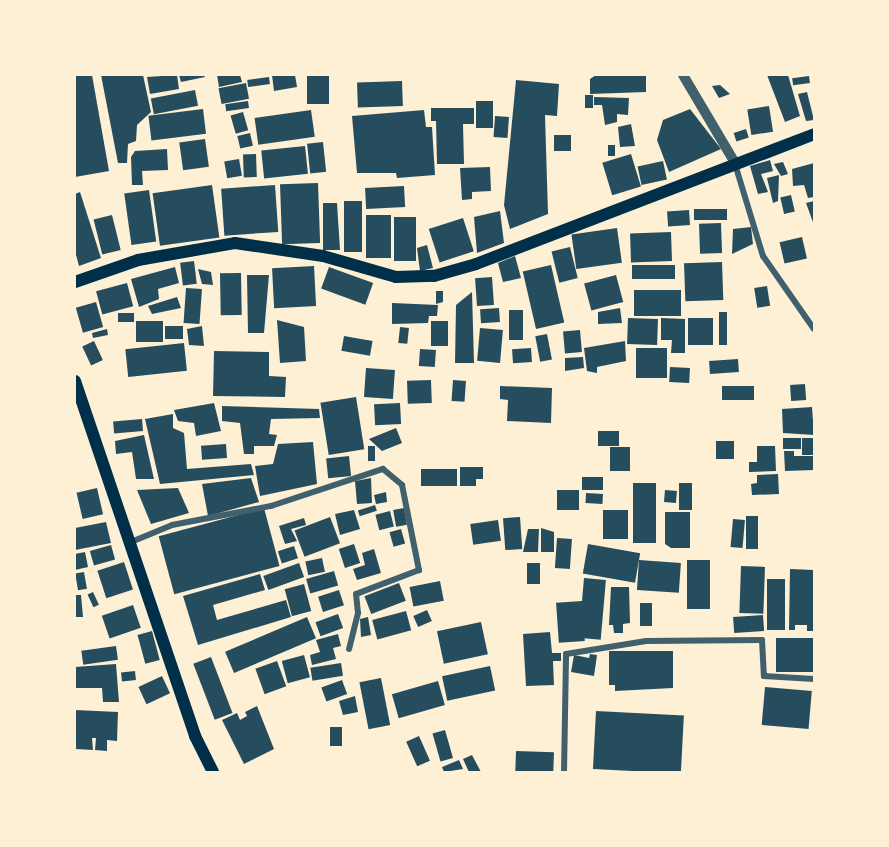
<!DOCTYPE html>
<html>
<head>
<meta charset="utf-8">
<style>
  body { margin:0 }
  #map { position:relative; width:889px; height:847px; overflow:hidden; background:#fdf0d5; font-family:"Noto Sans",sans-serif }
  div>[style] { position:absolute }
  .building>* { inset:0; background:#264d5e; transform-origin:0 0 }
  .minor>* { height:6px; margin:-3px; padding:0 3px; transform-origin:3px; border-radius:3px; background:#3f606c }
  .tertiary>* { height:10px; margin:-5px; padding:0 5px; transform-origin:5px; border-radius:5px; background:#3f606c }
  .secondary>* { height:12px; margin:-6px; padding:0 6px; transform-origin:6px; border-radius:6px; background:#003049 }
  span { translate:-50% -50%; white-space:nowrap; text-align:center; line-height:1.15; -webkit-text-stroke:6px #fdf0d5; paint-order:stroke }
  .frame { position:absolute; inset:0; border:76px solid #fdf0d5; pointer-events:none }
</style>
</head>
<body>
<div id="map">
  <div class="building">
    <i style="clip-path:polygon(79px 75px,92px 75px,109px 171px,75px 177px,75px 76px)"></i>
    <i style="clip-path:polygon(101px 75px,143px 75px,151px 112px,137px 125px,136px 141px,128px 144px,127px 163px,118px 163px)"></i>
    <i style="clip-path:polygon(177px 75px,179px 89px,150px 94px,147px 77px)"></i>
    <i style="clip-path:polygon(179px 75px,204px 75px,205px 77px,181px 82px)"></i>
    <i style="clip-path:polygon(217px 75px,240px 75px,242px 82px,219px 87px)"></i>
    <i style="clip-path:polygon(272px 75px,295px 75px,297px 87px,274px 91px)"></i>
    <i style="left:307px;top:75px;width:22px;height:29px"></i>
    <i style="clip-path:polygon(596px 75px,646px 75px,646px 92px,590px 94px,590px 79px)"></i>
    <i style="clip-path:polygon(767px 75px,788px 75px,800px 116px,785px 122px)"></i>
    <i style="left:809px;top:76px;width:7px;height:17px;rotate:82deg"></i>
    <i style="left:269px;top:77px;width:7px;height:22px;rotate:82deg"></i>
    <i style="clip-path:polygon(516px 80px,559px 84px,557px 116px,545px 115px,548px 214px,510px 229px,504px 205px)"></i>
    <i style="left:402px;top:81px;width:25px;height:45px;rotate:88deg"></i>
    <i style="left:246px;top:83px;width:16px;height:28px;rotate:79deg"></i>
    <i style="clip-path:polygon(720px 85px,730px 94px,719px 98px,712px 86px)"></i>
    <i style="left:195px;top:90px;width:16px;height:45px;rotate:79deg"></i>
    <i style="clip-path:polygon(807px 92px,814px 120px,806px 121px,798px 94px)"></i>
    <i style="left:585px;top:95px;width:8px;height:13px"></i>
    <i style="clip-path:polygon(594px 97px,629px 98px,628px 115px,617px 114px,617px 122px,605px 125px,602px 105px,594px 105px)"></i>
    <i style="left:248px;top:101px;width:7px;height:23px;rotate:82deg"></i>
    <i style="left:476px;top:101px;width:17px;height:27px"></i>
    <i style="left:769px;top:106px;width:26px;height:22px;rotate:81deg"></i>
    <i style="clip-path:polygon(431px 108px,474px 108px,474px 124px,463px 124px,464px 164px,437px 164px,436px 121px,431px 121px)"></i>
    <i style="left:203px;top:109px;width:25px;height:55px;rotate:83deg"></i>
    <i style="clip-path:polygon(690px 109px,721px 149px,669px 172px,657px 140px,663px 120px)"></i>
    <i style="left:311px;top:110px;width:27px;height:57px;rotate:82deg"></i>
    <i style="clip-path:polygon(424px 110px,426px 127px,432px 127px,435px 175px,397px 178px,396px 173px,357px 173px,352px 116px)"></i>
    <i style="left:243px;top:112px;width:19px;height:13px;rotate:74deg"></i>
    <i style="left:495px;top:116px;width:14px;height:21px;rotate:4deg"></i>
    <i style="clip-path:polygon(631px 124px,635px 146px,620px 147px,618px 127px)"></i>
    <i style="left:746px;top:129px;width:9px;height:13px;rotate:72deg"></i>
    <i style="left:250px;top:133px;width:13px;height:13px;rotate:77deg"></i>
    <i style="left:554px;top:135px;width:17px;height:16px"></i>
    <i style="left:205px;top:139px;width:28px;height:26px;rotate:82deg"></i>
    <i style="left:323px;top:142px;width:30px;height:16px;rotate:84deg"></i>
    <i style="left:608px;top:145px;width:7px;height:11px"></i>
    <i style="left:305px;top:146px;width:28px;height:44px;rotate:84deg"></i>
    <i style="clip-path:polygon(167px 149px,168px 170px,142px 171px,143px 185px,132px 185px,131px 157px,135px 151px)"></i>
    <i style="left:256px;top:154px;width:23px;height:13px;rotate:88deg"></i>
    <i style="left:631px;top:154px;width:34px;height:30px;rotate:73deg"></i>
    <i style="left:239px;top:159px;width:17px;height:15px;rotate:80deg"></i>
    <i style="clip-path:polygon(770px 160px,773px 171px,761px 174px,768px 192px,758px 194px,750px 166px)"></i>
    <i style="left:663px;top:161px;width:19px;height:26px;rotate:78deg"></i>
    <i style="clip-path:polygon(783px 162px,788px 174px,781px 176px,774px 164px)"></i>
    <i style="clip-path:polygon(814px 163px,814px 197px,808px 198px,804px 185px,793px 186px,792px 169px)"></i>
    <i style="clip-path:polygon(490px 167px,491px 191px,472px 192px,472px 199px,462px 200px,460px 168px)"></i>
    <i style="clip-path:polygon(779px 175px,778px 201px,773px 203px,767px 178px)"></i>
    <i style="left:318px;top:183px;width:60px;height:38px;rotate:88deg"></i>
    <i style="left:212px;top:185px;width:53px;height:60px;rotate:82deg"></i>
    <i style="left:275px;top:185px;width:47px;height:54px;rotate:86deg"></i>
    <i style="left:404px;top:186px;width:21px;height:39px;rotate:87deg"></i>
    <i style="left:149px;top:190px;width:52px;height:25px;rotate:82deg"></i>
    <i style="clip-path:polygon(80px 192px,101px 258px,79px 266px,75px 251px,75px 194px)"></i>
    <i style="left:791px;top:195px;width:17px;height:11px;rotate:77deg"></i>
    <i style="left:344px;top:201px;width:18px;height:51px"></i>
    <i style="clip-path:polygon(814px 201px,814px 225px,806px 203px)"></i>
    <i style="clip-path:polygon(323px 203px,337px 203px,340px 250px,323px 250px)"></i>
    <i style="left:694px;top:209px;width:33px;height:11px"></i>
    <i style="left:689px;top:210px;width:15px;height:22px;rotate:86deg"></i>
    <i style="clip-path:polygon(500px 211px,504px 243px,477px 253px,474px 217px)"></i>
    <i style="left:112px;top:215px;width:36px;height:19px;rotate:76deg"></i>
    <i style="left:366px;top:215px;width:25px;height:43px"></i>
    <i style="left:394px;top:217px;width:22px;height:44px"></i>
    <i style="left:463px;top:218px;width:35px;height:36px;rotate:72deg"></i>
    <i style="left:721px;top:223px;width:30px;height:22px;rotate:88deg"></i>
    <i style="clip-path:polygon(751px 227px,753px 244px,732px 254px,733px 229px)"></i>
    <i style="left:617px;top:228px;width:35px;height:46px;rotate:82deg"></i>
    <i style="left:671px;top:232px;width:29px;height:41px;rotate:88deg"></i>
    <i style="left:802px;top:237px;width:22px;height:23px;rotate:77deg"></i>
    <i style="clip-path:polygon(427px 245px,433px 268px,420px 271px,417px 248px)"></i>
    <i style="left:570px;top:247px;width:32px;height:19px;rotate:76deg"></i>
    <i style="clip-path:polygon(515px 256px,521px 278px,503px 282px,498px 263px)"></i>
    <i style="left:194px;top:261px;width:23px;height:14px;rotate:83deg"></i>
    <i style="left:722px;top:262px;width:38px;height:38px;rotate:88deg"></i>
    <i style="left:551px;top:265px;width:59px;height:29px;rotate:77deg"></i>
    <i style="left:675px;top:265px;width:14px;height:43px;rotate:90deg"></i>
    <i style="left:314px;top:266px;width:40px;height:42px;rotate:87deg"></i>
    <i style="clip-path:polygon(175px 267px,179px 283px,158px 289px,159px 299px,139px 307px,131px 279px)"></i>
    <i style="left:329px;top:267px;width:47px;height:23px;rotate:20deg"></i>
    <i style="clip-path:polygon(198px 269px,211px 272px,213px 285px,202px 284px)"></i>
    <i style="left:241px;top:273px;width:42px;height:21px;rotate:89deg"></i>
    <i style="clip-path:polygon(247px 275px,269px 275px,264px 333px,248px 333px)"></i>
    <i style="left:616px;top:275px;width:28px;height:33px;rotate:75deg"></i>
    <i style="left:492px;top:277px;width:28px;height:17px;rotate:86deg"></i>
    <i style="left:127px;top:283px;width:24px;height:32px;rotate:75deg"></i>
    <i style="left:767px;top:286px;width:20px;height:13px;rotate:81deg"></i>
    <i style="left:186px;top:288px;width:16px;height:35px;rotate:4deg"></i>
    <i style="left:681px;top:290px;width:26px;height:47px;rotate:90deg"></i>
    <i style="clip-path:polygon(436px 291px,443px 291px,443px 302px,436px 304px)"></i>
    <i style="clip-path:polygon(472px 292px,474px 363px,455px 363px,456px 305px)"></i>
    <i style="clip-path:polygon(177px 297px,181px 308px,152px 314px,148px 306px)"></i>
    <i style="left:96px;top:302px;width:26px;height:21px;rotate:74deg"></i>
    <i style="clip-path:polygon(392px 303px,438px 305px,437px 316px,429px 316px,428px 323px,392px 324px)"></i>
    <i style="left:499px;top:308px;width:14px;height:19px;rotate:86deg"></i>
    <i style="clip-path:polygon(620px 308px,622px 323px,598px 324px,598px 312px)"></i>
    <i style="left:523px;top:310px;width:30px;height:14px;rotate:90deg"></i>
    <i style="left:719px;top:312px;width:8px;height:33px"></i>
    <i style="left:134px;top:313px;width:9px;height:16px;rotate:90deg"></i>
    <i style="left:628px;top:318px;width:30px;height:26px;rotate:2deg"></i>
    <i style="clip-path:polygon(661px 318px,685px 319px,685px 353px,671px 353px,672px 340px,661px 340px)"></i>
    <i style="left:688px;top:318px;width:25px;height:27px"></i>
    <i style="clip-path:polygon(277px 320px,304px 327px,306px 361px,280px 363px)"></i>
    <i style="left:136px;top:321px;width:27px;height:21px"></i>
    <i style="left:431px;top:321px;width:17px;height:25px"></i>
    <i style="left:183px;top:326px;width:13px;height:18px;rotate:90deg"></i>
    <i style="clip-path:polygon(202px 326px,204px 346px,189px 345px,187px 329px)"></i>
    <i style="left:400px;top:327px;width:9px;height:16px;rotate:6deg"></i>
    <i style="left:480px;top:328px;width:23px;height:33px;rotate:5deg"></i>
    <i style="clip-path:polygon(107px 329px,108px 335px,93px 338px,92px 333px)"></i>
    <i style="left:580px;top:330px;width:22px;height:17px;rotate:85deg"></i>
    <i style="left:547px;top:334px;width:26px;height:12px;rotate:79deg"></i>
    <i style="left:344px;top:336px;width:29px;height:15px;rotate:10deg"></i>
    <i style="left:94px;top:341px;width:21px;height:13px;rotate:65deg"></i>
    <i style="clip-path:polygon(625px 341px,626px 361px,597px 367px,597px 373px,587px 371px,584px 348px)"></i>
    <i style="left:184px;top:343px;width:28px;height:59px;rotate:84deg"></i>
    <i style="left:531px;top:348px;width:14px;height:19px;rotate:86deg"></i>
    <i style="left:636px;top:348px;width:31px;height:30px"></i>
    <i style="left:420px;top:349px;width:16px;height:17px;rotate:4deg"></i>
    <i style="clip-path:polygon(214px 351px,269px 352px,269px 376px,286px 377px,285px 397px,213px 396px)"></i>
    <i style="clip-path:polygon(583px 357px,584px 368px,565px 371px,565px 358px)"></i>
    <i style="left:738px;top:359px;width:13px;height:29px;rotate:86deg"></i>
    <i style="left:670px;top:367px;width:20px;height:15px;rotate:3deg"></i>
    <i style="left:366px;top:368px;width:29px;height:29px;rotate:4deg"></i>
    <i style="left:431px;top:380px;width:23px;height:24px;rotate:88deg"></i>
    <i style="left:453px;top:380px;width:13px;height:21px;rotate:4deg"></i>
    <i style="left:805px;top:384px;width:16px;height:15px;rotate:86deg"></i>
    <i style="clip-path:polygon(500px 386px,552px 388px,551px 423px,507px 421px,508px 400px,500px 399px)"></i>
    <i style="left:722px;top:386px;width:32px;height:14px"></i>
    <i style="left:356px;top:397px;width:53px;height:36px;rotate:81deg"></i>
    <i style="clip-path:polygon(214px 403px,221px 431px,196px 436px,194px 423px,178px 421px,174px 410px)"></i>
    <i style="left:400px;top:403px;width:21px;height:26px;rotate:87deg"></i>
    <i style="clip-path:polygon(222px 406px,319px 409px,320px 418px,271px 419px,269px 434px,277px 435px,274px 446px,254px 446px,254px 454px,244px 454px,240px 423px,222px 421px)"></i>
    <i style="clip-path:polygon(812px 407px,814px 435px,783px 433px,782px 409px)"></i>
    <i style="clip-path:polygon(173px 414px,173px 428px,184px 433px,187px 469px,251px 464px,254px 475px,160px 484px,145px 419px)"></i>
    <i style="left:142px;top:419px;width:12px;height:29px;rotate:85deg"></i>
    <i style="clip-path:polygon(396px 428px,402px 443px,382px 451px,369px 439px)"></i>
    <i style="left:598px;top:431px;width:21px;height:15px"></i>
    <i style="clip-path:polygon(144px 435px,154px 479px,136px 479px,132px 452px,116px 454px,115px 441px)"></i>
    <i style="left:783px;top:438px;width:18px;height:11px"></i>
    <i style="left:802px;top:438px;width:12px;height:17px"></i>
    <i style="left:716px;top:441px;width:18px;height:18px"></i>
    <i style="clip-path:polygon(313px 442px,317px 484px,260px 496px,255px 466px,273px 464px,278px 444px)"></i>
    <i style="left:226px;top:444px;width:14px;height:25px;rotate:86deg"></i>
    <i style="left:368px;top:446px;width:7px;height:15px"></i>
    <i style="clip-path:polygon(757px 446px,775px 446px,776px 471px,749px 472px,749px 462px,757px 462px)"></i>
    <i style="left:610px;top:447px;width:20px;height:24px"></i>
    <i style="clip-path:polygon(784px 451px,794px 451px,794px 456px,814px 456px,814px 470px,785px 471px)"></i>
    <i style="left:349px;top:456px;width:20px;height:23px;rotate:84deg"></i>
    <i style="clip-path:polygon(460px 467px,483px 467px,483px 479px,476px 479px,476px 486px,460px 486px)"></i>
    <i style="left:457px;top:469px;width:17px;height:36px;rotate:90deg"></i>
    <i style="clip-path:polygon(778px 474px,779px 494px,752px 495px,751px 484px,757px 483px,757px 475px)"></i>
    <i style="left:582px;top:477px;width:21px;height:13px"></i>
    <i style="clip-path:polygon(251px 478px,259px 502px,208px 516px,202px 484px)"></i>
    <i style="clip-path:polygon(371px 478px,372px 503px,357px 504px,355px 481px)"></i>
    <i style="left:633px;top:483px;width:23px;height:60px"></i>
    <i style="left:679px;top:483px;width:13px;height:27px"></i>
    <i style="left:97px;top:488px;width:27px;height:21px;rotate:77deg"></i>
    <i style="clip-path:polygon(178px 488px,189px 513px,151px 524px,137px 490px)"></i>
    <i style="left:557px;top:490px;width:22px;height:20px"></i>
    <i style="left:665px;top:490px;width:12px;height:12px;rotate:5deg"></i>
    <i style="clip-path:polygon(386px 492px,387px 502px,376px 504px,374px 495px)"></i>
    <i style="left:586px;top:493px;width:17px;height:10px;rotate:3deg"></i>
    <i style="left:375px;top:505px;width:6px;height:18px;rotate:72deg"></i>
    <i style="left:264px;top:508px;width:60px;height:109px;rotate:75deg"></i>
    <i style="left:404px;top:508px;width:17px;height:11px;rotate:80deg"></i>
    <i style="clip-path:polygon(354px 510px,360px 529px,340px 535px,335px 514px)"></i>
    <i style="left:603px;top:510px;width:25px;height:29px"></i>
    <i style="left:390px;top:511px;width:16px;height:15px;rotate:76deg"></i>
    <i style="clip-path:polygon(665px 512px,690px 512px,690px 548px,671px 548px,665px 544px)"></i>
    <i style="left:746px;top:516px;width:12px;height:33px"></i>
    <i style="left:330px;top:517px;width:28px;height:38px;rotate:69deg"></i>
    <i style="left:520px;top:517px;width:32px;height:17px;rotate:86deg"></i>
    <i style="clip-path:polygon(304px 518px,306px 525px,291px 529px,297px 541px,285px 544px,279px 526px)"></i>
    <i style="left:733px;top:519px;width:12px;height:28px;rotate:5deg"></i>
    <i style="left:498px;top:520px;width:21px;height:28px;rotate:82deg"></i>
    <i style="clip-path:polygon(106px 522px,111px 543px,75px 550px,75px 528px)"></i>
    <i style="clip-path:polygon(541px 528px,554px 532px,554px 552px,541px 552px)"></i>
    <i style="left:401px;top:529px;width:15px;height:12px;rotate:74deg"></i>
    <i style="clip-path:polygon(528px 529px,539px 529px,538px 552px,523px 552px)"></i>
    <i style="left:557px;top:538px;width:15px;height:30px;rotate:4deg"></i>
    <i style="left:354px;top:544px;width:20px;height:16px;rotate:72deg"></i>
    <i style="left:588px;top:544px;width:53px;height:30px;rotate:10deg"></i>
    <i style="left:111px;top:545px;width:15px;height:22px;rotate:74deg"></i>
    <i style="left:294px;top:546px;width:13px;height:17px;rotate:72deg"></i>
    <i style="clip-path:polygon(374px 549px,381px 573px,357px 580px,353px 569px,365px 565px,362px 553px)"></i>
    <i style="clip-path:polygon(85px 552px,88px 567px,75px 570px,75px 554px)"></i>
    <i style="left:322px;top:558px;width:14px;height:17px;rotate:78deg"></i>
    <i style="left:639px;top:560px;width:42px;height:30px;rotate:4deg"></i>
    <i style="left:687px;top:560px;width:23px;height:49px"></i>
    <i style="left:124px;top:562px;width:29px;height:28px;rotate:72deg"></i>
    <i style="left:299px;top:563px;width:15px;height:38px;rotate:70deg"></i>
    <i style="left:527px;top:563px;width:13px;height:21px"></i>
    <i style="left:741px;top:566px;width:24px;height:47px;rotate:2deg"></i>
    <i style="clip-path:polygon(790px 569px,814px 570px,813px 631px,807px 631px,807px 625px,795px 625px,795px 630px,789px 630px)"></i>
    <i style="left:334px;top:571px;width:15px;height:29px;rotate:74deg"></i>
    <i style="left:84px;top:572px;width:17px;height:9px;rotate:80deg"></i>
    <i style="clip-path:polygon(260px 574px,265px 590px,213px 605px,217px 620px,286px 600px,291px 617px,198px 645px,183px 596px)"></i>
    <i style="left:584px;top:578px;width:22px;height:60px;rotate:5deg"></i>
    <i style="left:767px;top:579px;width:18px;height:51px"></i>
    <i style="left:440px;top:581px;width:20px;height:31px;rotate:79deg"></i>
    <i style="left:399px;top:583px;width:19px;height:37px;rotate:69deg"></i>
    <i style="left:304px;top:584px;width:28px;height:20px;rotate:75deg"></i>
    <i style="clip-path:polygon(611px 587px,629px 587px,630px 623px,623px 624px,623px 633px,614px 633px,613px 625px,609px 625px)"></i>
    <i style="left:339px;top:590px;width:16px;height:22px;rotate:72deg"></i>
    <i style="left:93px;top:592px;width:14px;height:6px;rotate:65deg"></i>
    <i style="clip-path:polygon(75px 595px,81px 595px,83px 617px,75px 617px)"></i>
    <i style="left:582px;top:601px;width:40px;height:26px;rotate:86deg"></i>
    <i style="left:640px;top:603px;width:12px;height:23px"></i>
    <i style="left:133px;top:605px;width:24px;height:33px;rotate:71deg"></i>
    <i style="left:427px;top:610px;width:12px;height:15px;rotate:66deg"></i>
    <i style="left:406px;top:611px;width:20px;height:35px;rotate:75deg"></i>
    <i style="left:338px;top:614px;width:15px;height:24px;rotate:70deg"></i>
    <i style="left:763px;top:615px;width:16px;height:30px;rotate:86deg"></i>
    <i style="left:307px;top:617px;width:23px;height:89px;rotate:67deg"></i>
    <i style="clip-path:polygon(368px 617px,371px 635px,361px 637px,360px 619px)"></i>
    <i style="left:481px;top:622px;width:33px;height:45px;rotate:78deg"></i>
    <i style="left:152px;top:631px;width:30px;height:15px;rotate:75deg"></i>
    <i style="clip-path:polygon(550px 632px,552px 653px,561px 653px,561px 661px,553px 661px,554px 685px,526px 686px,523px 634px)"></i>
    <i style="clip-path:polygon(338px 634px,341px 646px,333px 648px,336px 659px,312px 665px,310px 655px,320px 652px,316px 640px)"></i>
    <i style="left:776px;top:638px;width:38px;height:34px"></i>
    <i style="left:116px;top:646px;width:14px;height:35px;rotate:82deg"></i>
    <i style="clip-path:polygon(609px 651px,673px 651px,673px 688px,615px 691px,615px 685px,609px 685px)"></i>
    <i style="clip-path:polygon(590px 654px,597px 655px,594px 676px,571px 672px,574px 655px,589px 658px)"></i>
    <i style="left:304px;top:655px;width:23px;height:23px;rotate:75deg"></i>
    <i style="left:211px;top:657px;width:60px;height:19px;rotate:69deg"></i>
    <i style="left:277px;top:661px;width:27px;height:23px;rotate:70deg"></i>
    <i style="left:341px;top:663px;width:13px;height:31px;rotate:81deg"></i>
    <i style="clip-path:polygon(116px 664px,119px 702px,103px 702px,102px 688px,75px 688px,75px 667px)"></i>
    <i style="left:490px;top:666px;width:25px;height:49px;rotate:78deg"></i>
    <i style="left:135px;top:671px;width:9px;height:14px;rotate:84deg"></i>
    <i style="left:162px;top:676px;width:19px;height:26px;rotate:65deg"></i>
    <i style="left:381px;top:678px;width:48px;height:22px;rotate:79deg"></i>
    <i style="left:342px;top:680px;width:15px;height:22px;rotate:70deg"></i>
    <i style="left:438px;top:681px;width:25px;height:48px;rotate:74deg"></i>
    <i style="left:765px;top:687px;width:47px;height:38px;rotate:5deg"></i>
    <i style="clip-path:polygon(355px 696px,358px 712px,343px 715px,339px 701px)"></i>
    <i style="clip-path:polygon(257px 706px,274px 749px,244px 764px,222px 720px,237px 713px,240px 720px,247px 716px,245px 712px)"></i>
    <i style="clip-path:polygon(75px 710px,118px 712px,117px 741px,107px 740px,107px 751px,95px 750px,96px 738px,92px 738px,93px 750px,75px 749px)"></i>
    <i style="left:596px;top:711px;width:88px;height:58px;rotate:3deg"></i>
    <i style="left:330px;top:727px;width:12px;height:19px"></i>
    <i style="left:445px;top:730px;width:29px;height:13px;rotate:74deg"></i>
    <i style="left:419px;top:736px;width:27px;height:14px;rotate:66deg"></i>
    <i style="left:516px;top:751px;width:38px;height:21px;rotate:2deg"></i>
    <i style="clip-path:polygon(472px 755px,481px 772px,469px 772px,463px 759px)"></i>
    <i style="clip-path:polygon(459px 760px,463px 769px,444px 772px,442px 767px)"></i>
  </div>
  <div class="minor">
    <i style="left:735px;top:164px;width:96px;rotate:73.1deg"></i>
    <i style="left:763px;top:256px;width:89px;rotate:55.1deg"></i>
    <i style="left:131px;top:542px;width:44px;rotate:-22.5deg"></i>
    <i style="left:172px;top:525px;width:101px;rotate:-10.9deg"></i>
    <i style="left:271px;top:506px;width:118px;rotate:-18.3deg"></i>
    <i style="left:383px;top:469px;width:25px;rotate:40deg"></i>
    <i style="left:402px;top:485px;width:87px;rotate:78.7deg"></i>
    <i style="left:419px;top:570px;width:67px;rotate:159.1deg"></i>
    <i style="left:356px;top:594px;width:19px;rotate:84deg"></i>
    <i style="left:358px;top:613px;width:37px;rotate:104deg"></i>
    <i style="left:564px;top:772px;width:118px;rotate:-89deg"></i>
    <i style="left:566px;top:654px;width:81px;rotate:-9.2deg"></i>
    <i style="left:646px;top:641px;width:116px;rotate:-0.5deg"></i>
    <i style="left:762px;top:640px;width:36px;rotate:87deg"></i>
    <i style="left:764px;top:676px;width:50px;rotate:3.4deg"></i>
  </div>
  <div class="tertiary">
    <i style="left:683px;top:75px;width:102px;rotate:59.4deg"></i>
  </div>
  <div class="secondary">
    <i style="left:75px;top:282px;width:67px;rotate:-19.2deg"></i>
    <i style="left:138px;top:260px;width:98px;rotate:-9.9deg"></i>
    <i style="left:235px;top:243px;width:89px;rotate:8.4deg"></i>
    <i style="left:323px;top:256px;width:76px;rotate:16deg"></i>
    <i style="left:396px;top:277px;width:38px;rotate:-2deg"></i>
    <i style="left:434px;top:276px;width:44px;rotate:-15.9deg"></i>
    <i style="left:476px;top:264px;width:362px;rotate:-21deg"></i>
    <i style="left:75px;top:381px;width:375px;rotate:71.3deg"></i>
    <i style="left:195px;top:736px;width:40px;rotate:63.4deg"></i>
  </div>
  <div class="frame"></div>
</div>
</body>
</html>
